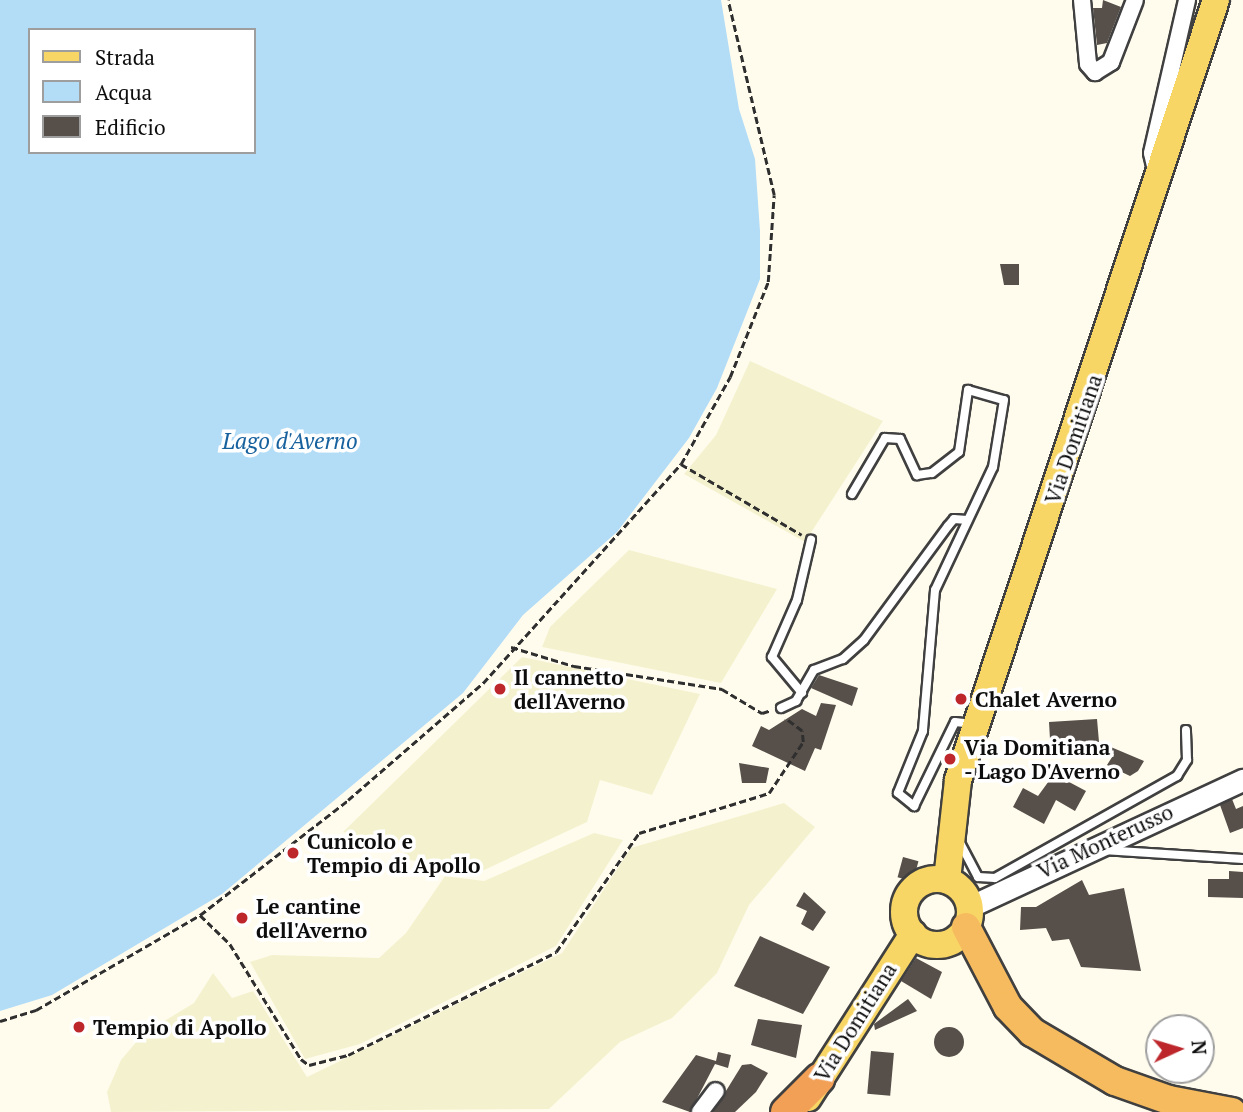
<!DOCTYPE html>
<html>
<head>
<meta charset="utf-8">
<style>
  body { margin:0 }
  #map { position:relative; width:1243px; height:1112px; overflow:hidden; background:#fffcee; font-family:"PT Serif",serif }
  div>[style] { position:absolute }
  .farmland>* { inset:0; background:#f4f2ce }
  .water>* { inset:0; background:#b3dcf6 }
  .building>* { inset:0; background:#564f4a; transform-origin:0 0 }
  .round { border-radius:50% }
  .path>* { height:2.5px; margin-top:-1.25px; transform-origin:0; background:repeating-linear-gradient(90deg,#2f2f2f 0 7px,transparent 0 10.5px) }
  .roads { filter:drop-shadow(2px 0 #404040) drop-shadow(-2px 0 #404040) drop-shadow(0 2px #404040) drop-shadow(0 -2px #404040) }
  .service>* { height:8px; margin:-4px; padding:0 4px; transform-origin:4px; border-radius:4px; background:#fff }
  .minor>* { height:16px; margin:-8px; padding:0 8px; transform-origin:8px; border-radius:8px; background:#fff }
  .tertiary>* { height:21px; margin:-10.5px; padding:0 10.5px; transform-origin:10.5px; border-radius:10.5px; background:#fff }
  .primary>* { height:26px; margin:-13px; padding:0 13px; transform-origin:13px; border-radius:13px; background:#f8d665 }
  .primary>.ring { margin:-13px; padding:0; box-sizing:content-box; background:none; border:26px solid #f8d665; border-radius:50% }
  .trunk>* { height:28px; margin:-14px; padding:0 14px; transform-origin:14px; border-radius:14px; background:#f6bb5e }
  .motorway>* { height:30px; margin:-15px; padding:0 15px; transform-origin:15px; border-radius:15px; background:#f3a057 }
  .dots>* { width:19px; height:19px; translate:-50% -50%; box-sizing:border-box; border:4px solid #fff; border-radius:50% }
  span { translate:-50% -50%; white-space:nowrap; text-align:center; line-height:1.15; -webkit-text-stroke:7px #fff; paint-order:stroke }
  .street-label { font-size:21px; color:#0d0d0d }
  .poi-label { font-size:21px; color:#0d0d0d; font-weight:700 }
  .left { translate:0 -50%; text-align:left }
  .water-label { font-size:23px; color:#17629e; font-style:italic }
  .legend { position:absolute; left:28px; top:28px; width:228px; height:126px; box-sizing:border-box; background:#fff; border:2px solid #9e9e9e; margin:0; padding:9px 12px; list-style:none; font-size:21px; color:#0d0d0d }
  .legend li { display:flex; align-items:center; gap:14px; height:35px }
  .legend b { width:35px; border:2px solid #9e9e9e }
  .north { position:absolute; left:1145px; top:1014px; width:70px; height:70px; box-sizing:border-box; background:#fff; border:2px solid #9e9e9e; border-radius:50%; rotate:86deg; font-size:19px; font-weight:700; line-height:28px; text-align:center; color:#0d0d0d }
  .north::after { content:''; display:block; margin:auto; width:24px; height:32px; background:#bd262b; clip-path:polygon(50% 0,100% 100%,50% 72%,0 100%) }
</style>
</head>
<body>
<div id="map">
  <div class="farmland">
    <i style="clip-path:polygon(750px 361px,883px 421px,805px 542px,684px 474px,716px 435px)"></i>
    <i style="clip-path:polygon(629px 550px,777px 589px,721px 683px,542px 647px,550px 627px)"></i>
    <i style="clip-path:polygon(522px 657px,700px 694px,652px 795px,600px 780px,587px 822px,482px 871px,403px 859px,406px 846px,343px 832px)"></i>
    <i style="clip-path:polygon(784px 803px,815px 827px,749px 905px,717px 973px,672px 1018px,620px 1042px,549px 1109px,111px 1112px,107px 1092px,121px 1060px,143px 1034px,194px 1003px,213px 973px,232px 998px,253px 991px,307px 1077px,562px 953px,631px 848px)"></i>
    <i style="clip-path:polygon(594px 833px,623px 840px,556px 946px,360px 1044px,305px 1059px,250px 962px,272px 955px,379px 958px,406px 933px,445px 876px,484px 881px)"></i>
  </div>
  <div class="water">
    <i style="clip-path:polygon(evenodd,0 0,721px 0,739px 109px,755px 159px,760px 231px,760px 279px,717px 388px,689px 438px,617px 532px,523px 615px,463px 693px,222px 894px,52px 995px,0 1011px,0 0,30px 30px,254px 30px,254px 152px,30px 152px,30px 30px)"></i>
  </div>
  <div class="building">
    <i style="clip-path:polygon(1103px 0,1121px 7px,1107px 43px,1097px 45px,1093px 8px,1102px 8px)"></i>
    <i style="clip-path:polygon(1000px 264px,1019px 264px,1019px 285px,1004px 285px)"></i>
    <i style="clip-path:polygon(819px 675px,858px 688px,852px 706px,811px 688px)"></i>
    <i style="clip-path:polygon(821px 703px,836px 705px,821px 750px,815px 748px,805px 771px,752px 746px,761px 726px,769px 730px,802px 709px,816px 716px)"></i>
    <i style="clip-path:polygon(1097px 719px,1099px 742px,1144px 761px,1138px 771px,1130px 776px,1107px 765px,1114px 754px,1051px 757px,1049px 722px)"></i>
    <i style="clip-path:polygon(739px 763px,769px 768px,766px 783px,742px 783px)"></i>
    <i style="clip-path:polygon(1054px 774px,1086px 791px,1075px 811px,1056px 800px,1044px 824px,1013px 807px,1023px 788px,1038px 796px)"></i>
    <i style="clip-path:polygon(1232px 799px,1236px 809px,1243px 806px,1243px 828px,1230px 833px,1220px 805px)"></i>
    <i style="left:903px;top:857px;width:16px;height:21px;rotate:15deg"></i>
    <i style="clip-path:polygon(1229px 871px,1243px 872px,1243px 898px,1208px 897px,1208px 879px,1229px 879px)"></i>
    <i style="clip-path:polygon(1082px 880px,1089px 895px,1124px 888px,1141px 971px,1081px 967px,1069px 939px,1052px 941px,1046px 928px,1020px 930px,1021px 907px,1036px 907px)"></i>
    <i style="clip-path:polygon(804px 892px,826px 912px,813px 931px,801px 924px,807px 911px,796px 906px)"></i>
    <i style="clip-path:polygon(760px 936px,830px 967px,803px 1014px,734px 986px)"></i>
    <i style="clip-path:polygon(916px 958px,942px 972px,931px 999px,901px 981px)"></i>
    <i style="clip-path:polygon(908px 999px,917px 1011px,875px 1030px,874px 1024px)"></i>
    <i style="clip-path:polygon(758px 1019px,802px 1025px,796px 1058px,751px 1045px)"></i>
    <i class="round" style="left:934px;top:1027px;width:30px;height:30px"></i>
    <i style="left:871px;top:1051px;width:23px;height:43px;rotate:5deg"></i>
    <i style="clip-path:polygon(718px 1052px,731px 1055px,728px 1068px,715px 1064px,690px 1112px,662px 1102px,696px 1055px,716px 1061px)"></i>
    <i style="clip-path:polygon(751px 1064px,768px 1073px,756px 1092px,735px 1112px,713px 1112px,742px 1065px)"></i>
  </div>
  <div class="path">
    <i style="left:681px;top:464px;width:140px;rotate:30.4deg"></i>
    <i style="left:511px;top:647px;width:66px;rotate:16.8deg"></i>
    <i style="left:574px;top:666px;width:150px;rotate:8.8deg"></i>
    <i style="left:722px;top:689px;width:47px;rotate:31deg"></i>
    <i style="left:762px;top:713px;width:9px;rotate:-18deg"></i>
    <i style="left:200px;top:915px;width:42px;rotate:44deg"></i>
    <i style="left:230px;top:944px;width:135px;rotate:58.3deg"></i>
    <i style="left:301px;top:1059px;width:10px;rotate:37deg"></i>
    <i style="left:309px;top:1065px;width:40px;rotate:-14.4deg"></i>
    <i style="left:348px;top:1055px;width:232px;rotate:-26.3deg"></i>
    <i style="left:556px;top:952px;width:145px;rotate:-55.1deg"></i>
    <i style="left:639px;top:833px;width:136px;rotate:-17.1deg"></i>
    <i style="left:769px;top:793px;width:61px;rotate:-56.3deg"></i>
    <i style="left:803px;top:742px;width:11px;rotate:-95deg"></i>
    <i style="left:802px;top:731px;width:21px;rotate:-143deg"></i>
    <i style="left:0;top:1021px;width:38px;rotate:-17deg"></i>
    <i style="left:36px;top:1010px;width:190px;rotate:-30.1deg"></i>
    <i style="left:200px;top:915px;width:187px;rotate:-37.8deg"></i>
    <i style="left:348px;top:800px;width:179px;rotate:-40.9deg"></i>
    <i style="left:483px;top:683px;width:295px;rotate:-47.9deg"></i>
    <i style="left:681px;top:464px;width:100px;rotate:-60.6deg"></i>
    <i style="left:730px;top:377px;width:102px;rotate:-68.2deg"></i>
    <i style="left:768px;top:282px;width:87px;rotate:-86.1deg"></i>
    <i style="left:774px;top:195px;width:200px;rotate:-103.3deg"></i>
  </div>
  <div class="roads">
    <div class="service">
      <i style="left:852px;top:494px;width:65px;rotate:-59.5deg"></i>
      <i style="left:885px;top:438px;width:15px;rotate:4deg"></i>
      <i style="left:900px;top:439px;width:40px;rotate:65deg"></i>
      <i style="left:917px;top:475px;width:15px;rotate:-8deg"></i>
      <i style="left:932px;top:473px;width:34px;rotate:-38deg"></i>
      <i style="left:959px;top:452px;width:63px;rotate:-81.7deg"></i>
      <i style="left:968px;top:390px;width:37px;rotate:16deg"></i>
      <i style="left:1004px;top:400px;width:68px;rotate:99.3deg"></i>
      <i style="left:993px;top:467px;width:136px;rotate:115.2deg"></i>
      <i style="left:935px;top:590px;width:142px;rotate:94.9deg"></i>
      <i style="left:923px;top:731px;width:67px;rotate:112deg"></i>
      <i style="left:898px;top:793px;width:21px;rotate:39deg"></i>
      <i style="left:914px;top:806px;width:93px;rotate:-64deg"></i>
      <i style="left:955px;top:722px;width:18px;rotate:6deg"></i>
      <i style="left:802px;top:693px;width:47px;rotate:-129.8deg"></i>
      <i style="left:772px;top:657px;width:62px;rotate:-66.3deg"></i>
      <i style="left:797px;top:600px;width:62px;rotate:-76.9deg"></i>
      <i style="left:781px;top:708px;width:17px;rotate:-25deg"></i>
      <i style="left:796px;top:701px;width:36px;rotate:-60deg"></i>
      <i style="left:814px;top:670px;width:31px;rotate:-21deg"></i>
      <i style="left:843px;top:659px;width:28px;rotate:-42deg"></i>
      <i style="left:864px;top:640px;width:142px;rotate:-53.6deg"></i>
      <i style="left:948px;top:526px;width:9px;rotate:-49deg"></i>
      <i style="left:954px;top:519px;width:13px;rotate:4deg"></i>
      <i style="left:958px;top:839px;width:43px;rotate:62.2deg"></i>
      <i style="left:978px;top:877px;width:17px;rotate:3deg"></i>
      <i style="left:995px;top:878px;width:209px;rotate:-29.3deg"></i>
      <i style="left:1177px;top:776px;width:19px;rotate:-58deg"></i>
      <i style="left:1187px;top:760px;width:30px;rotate:-92deg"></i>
      <i style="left:1103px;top:850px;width:140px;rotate:3.7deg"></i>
    </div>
    <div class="minor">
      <i style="left:1082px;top:0;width:64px;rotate:84.6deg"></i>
      <i style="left:1088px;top:64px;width:11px;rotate:49deg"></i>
      <i style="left:1095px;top:72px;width:19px;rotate:-32deg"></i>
      <i style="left:1111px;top:62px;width:66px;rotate:-68.8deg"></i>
      <i style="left:1155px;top:166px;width:13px;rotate:-103deg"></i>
      <i style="left:1152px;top:153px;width:157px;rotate:-77.1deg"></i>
      <i style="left:700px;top:1112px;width:26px;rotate:-53deg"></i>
    </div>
    <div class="tertiary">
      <i style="left:969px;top:907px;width:302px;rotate:-24.9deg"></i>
    </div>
    <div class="primary">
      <i class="ring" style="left:904px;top:879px;width:40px;height:40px"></i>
      <i style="left:947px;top:880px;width:101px;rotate:-83.7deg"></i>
      <i style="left:958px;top:780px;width:822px;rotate:-71.7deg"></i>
      <i style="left:808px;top:1098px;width:195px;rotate:-57.4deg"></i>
    </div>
    <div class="trunk">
      <i style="left:966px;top:927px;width:90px;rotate:62.3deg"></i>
      <i style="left:1008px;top:1007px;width:35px;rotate:46deg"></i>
      <i style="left:1032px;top:1032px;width:96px;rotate:30.6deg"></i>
      <i style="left:1115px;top:1081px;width:57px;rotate:19.4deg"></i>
      <i style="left:1169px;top:1100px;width:64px;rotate:10.8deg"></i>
    </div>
    <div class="motorway">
      <i style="left:786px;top:1112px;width:47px;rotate:-45deg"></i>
    </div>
  </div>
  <div class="dots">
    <i style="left:500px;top:689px;background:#bd262b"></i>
    <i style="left:961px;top:699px;background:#bd262b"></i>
    <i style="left:950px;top:759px;background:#bd262b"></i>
    <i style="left:293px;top:853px;background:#bd262b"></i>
    <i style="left:242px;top:918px;background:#bd262b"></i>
    <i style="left:79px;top:1027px;background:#bd262b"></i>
  </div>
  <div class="street-label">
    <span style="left:1073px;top:439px;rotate:-71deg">Via Domitiana</span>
    <span style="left:1105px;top:841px;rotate:-25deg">Via Monterusso</span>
    <span style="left:855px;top:1022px;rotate:-58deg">Via Domitiana</span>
  </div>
  <div class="poi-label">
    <span class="left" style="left:514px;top:689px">Il cannetto<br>dell'Averno</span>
    <span class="left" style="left:975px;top:699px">Chalet Averno</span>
    <span class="left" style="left:964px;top:759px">Via Domitiana<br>- Lago D'Averno</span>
    <span class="left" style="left:307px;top:853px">Cunicolo e<br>Tempio di Apollo</span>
    <span class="left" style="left:256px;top:918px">Le cantine<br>dell'Averno</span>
    <span class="left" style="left:93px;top:1027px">Tempio di Apollo</span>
  </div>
  <div class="water-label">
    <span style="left:290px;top:441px">Lago d'Averno</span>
  </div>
  <ul class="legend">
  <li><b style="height:9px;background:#f8d665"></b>Strada</li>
  <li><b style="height:19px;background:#b3dcf6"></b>Acqua</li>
  <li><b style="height:19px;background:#564f4a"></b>Edificio</li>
  </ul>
  <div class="north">N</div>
</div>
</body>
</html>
